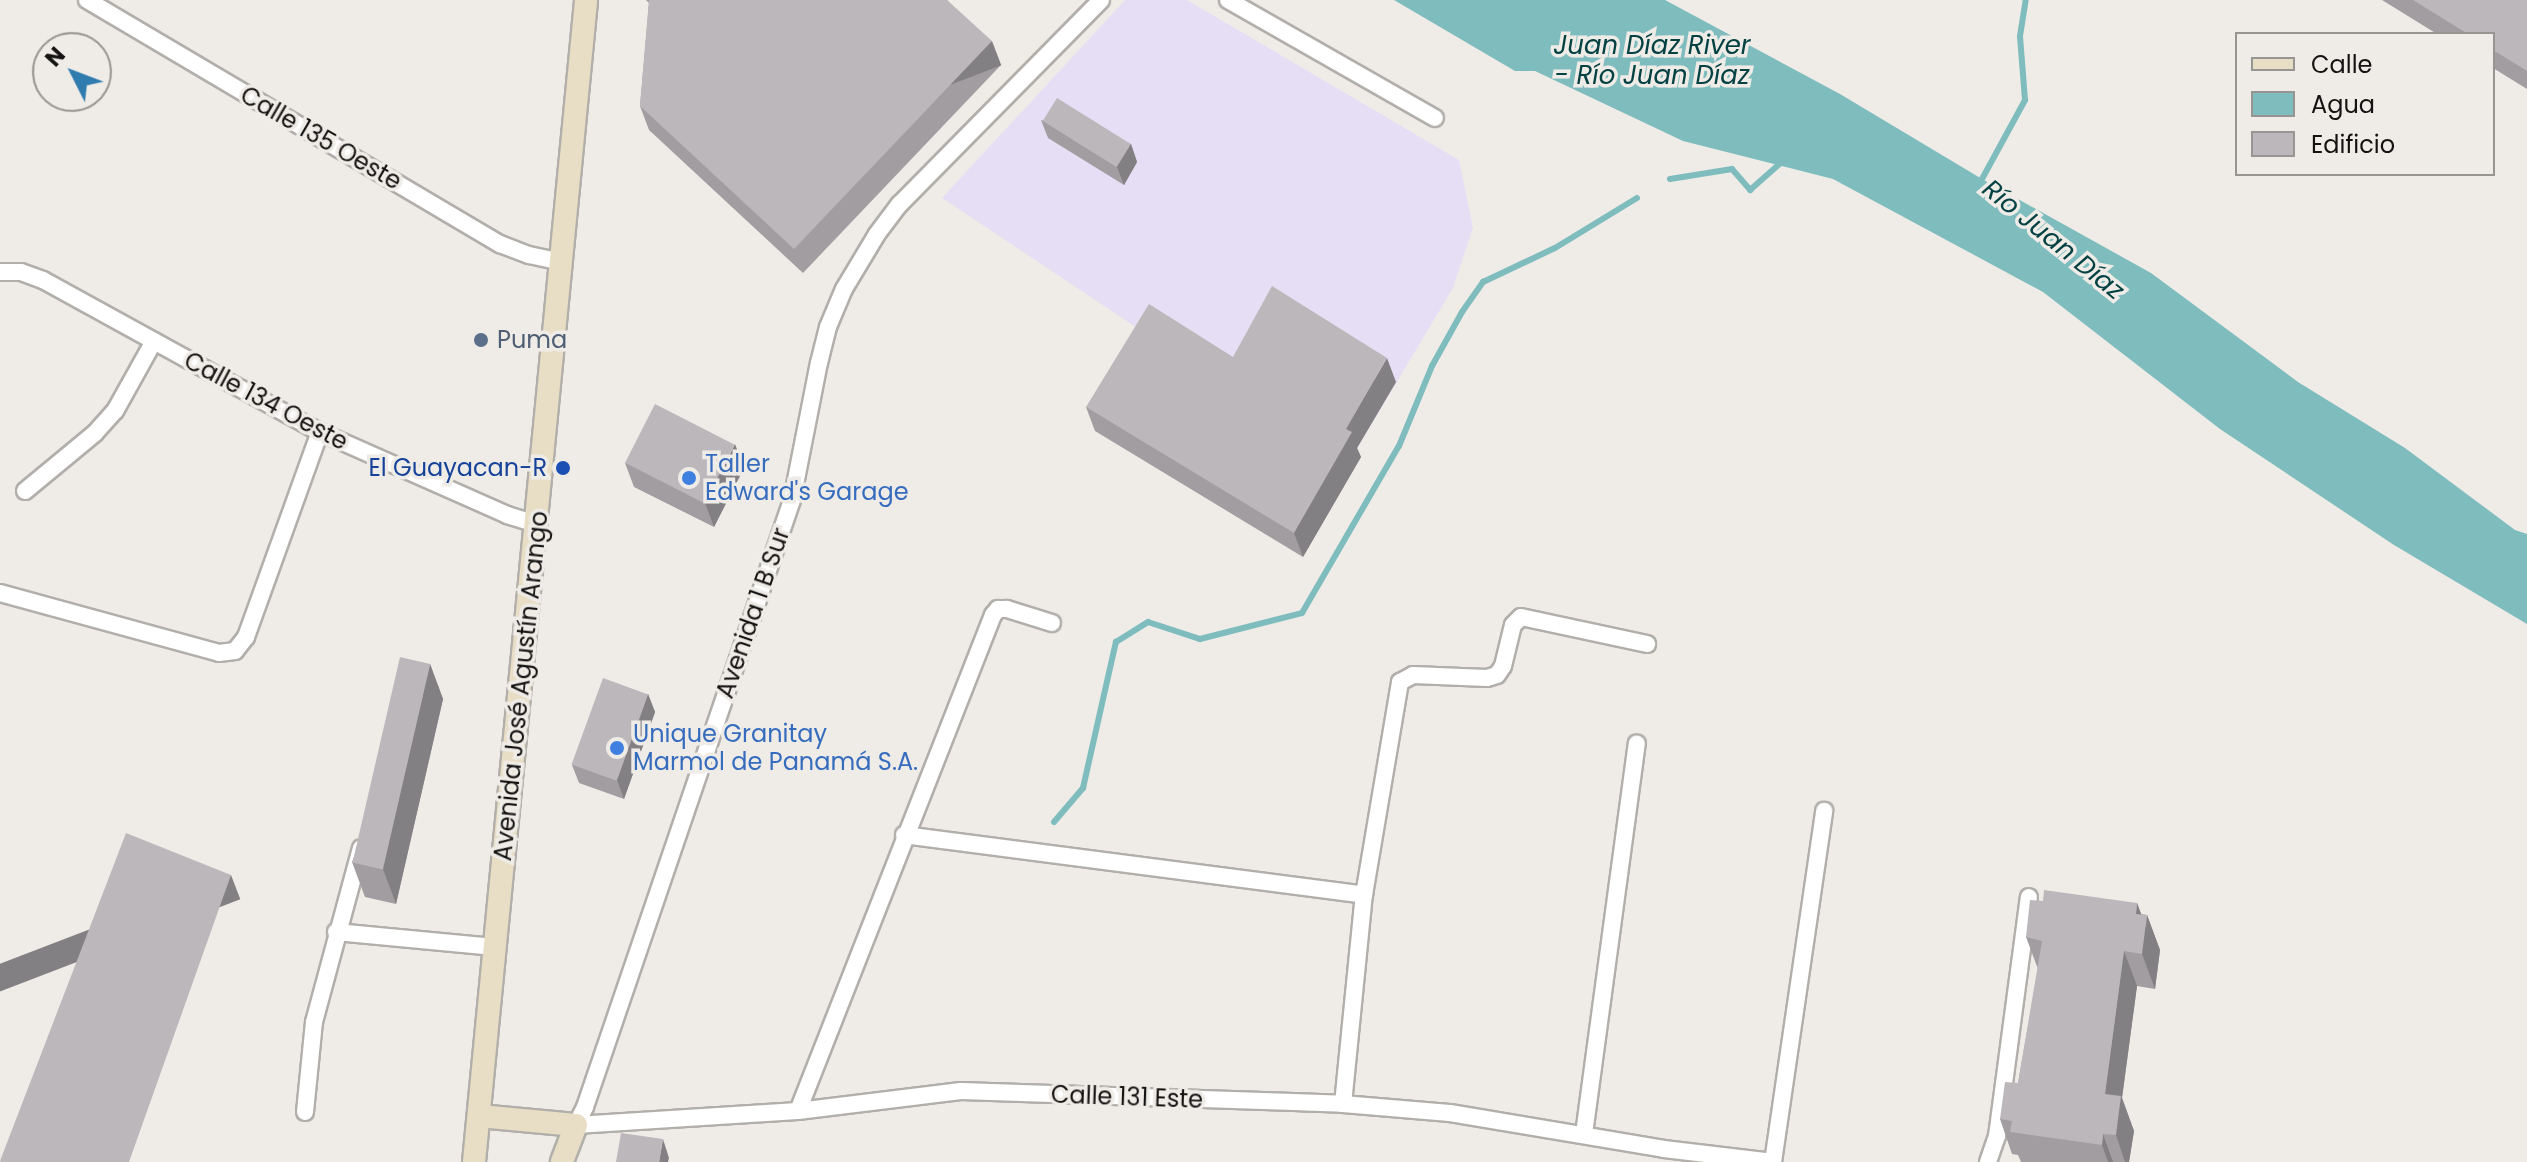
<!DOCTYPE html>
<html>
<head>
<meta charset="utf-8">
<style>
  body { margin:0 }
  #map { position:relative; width:2527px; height:1162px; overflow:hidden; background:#efece8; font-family:Poppins,sans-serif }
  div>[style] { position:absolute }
  .industrial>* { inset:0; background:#e5def4 }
  .water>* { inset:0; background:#7ebcbe }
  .stream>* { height:6px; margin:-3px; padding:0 3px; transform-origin:3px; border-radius:3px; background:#7ebcbe }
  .roads { filter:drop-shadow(2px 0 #b2afab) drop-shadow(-2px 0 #b2afab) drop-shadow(0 2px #b2afab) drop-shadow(0 -2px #b2afab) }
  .street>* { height:16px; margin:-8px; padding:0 8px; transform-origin:8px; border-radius:8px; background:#fff }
  .secondary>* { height:22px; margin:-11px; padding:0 11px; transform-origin:11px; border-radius:11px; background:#e8dec5 }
  .wall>* { inset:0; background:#a19da1 }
  .shaded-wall>* { inset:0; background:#838083; transform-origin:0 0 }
  .building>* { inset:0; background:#bbb7bb; transform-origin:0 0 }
  .dots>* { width:22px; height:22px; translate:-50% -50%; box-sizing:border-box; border:4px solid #efece8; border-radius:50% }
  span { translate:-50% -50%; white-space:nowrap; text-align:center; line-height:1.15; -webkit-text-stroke:7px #efece8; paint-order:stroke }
  .street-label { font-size:24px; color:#141312 }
  .service-label { font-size:24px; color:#4e5e75 }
  .left { translate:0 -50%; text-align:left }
  .shop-label { font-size:24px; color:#366cbe }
  .transit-label { font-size:24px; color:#164399 }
  .right { translate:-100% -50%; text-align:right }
  .water-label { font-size:26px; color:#044143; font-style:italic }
  .legend { position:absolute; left:2235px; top:32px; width:260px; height:144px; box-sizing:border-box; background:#efece8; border:2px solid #979592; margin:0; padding:10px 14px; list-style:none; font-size:24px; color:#141312 }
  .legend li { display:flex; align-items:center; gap:16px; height:40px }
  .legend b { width:40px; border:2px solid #979592 }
  .north { position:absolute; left:32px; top:32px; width:80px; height:80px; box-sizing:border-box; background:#efece8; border:2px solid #979592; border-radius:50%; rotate:312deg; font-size:22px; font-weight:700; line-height:32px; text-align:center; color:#141312 }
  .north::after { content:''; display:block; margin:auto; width:28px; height:36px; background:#317caf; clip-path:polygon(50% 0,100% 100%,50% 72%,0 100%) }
</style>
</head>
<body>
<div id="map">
  <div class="industrial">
    <i style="clip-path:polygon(1125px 0,1187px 0,1459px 160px,1473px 228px,1453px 288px,1346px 467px,942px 198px)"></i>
  </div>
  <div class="water">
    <i style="clip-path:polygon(1394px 0,1665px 0,1840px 94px,1982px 179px,2151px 273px,2298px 382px,2405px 448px,2515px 530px,2527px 534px,2527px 624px,2394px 545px,2220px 429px,2043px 292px,1833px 179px,1683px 141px,1535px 71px,1515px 71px)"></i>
  </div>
  <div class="stream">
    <i style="left:1670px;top:179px;width:63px;rotate:-9.2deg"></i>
    <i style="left:1732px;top:169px;width:28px;rotate:49deg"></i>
    <i style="left:1750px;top:190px;width:45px;rotate:-41.4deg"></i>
    <i style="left:1982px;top:179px;width:90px;rotate:-61.4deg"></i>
    <i style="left:2025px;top:100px;width:64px;rotate:-94.5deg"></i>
    <i style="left:2020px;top:36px;width:36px;rotate:-81deg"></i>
    <i style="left:1054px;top:822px;width:45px;rotate:-49.5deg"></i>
    <i style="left:1083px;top:788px;width:150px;rotate:-77.3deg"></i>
    <i style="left:1116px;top:642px;width:38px;rotate:-32deg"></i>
    <i style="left:1148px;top:622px;width:55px;rotate:18.1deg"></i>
    <i style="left:1200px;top:639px;width:105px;rotate:-14.3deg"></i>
    <i style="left:1302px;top:613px;width:193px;rotate:-59.9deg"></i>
    <i style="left:1399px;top:446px;width:87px;rotate:-67.6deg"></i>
    <i style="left:1432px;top:366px;width:62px;rotate:-60.9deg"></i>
    <i style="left:1462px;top:312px;width:37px;rotate:-55deg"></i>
    <i style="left:1483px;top:282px;width:80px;rotate:-25.3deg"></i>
    <i style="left:1555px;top:248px;width:96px;rotate:-31.4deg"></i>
  </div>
  <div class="roads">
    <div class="street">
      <i style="left:87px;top:0;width:480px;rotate:30.6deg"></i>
      <i style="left:500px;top:244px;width:31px;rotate:21deg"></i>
      <i style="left:529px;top:255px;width:33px;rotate:12deg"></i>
      <i style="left:1228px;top:0;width:238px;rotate:29.7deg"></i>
      <i style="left:0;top:272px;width:21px"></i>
      <i style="left:21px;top:272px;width:23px;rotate:20deg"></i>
      <i style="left:43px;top:280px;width:316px;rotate:28.8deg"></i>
      <i style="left:320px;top:432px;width:205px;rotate:23.9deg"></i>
      <i style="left:507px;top:515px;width:31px;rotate:17deg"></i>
      <i style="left:25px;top:491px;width:91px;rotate:-39.6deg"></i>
      <i style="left:95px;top:433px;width:30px;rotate:-48deg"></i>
      <i style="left:115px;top:411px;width:80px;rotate:-60.9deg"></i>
      <i style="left:0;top:593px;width:227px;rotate:15.3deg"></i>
      <i style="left:219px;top:653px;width:16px;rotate:-7deg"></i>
      <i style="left:235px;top:651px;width:18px;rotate:-52deg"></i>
      <i style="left:246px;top:637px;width:218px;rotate:-70.2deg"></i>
      <i style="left:904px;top:835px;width:464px;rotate:7.4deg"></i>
      <i style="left:336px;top:932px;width:159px;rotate:5.4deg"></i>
      <i style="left:1343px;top:1104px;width:210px;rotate:-84.3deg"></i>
      <i style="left:1364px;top:895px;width:216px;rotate:-80.4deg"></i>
      <i style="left:1400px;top:682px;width:15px;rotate:-28deg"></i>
      <i style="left:1413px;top:675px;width:74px;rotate:2.3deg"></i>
      <i style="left:1487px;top:678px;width:10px;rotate:-17deg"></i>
      <i style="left:1497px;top:675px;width:11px;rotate:-56deg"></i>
      <i style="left:1503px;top:666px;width:42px;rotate:-76.3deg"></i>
      <i style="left:1513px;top:625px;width:11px;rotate:-45deg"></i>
      <i style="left:1521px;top:617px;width:129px;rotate:12.1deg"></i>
      <i style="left:798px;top:1111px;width:533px;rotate:-68.54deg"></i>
      <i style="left:993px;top:615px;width:8px;rotate:-50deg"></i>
      <i style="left:998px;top:609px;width:9px"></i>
      <i style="left:1007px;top:609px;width:47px;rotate:17.3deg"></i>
      <i style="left:305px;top:1112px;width:90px;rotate:-84.3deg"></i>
      <i style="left:314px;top:1022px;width:180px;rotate:-74.9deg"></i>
      <i style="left:576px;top:1125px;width:20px;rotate:-63deg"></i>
      <i style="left:585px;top:1107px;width:641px;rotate:-71.17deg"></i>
      <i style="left:792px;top:500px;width:140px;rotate:-78.9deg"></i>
      <i style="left:819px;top:363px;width:37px;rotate:-76deg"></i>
      <i style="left:828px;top:327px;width:41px;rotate:-67.2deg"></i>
      <i style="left:844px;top:289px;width:64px;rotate:-59deg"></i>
      <i style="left:877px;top:234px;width:38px;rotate:-53deg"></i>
      <i style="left:900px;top:204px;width:286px;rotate:-45.4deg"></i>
      <i style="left:576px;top:1125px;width:222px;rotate:-3.6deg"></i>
      <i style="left:798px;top:1111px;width:164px;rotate:-7deg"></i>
      <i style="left:961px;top:1091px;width:382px;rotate:1.9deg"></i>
      <i style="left:1343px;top:1104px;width:107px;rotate:4.8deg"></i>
      <i style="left:1450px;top:1113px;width:217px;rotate:9.5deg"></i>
      <i style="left:1664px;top:1149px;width:110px;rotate:6.8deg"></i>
      <i style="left:1584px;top:1134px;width:394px;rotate:-82.3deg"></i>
      <i style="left:1773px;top:1162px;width:355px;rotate:-81.7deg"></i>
      <i style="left:1988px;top:1162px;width:28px;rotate:-71deg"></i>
      <i style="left:1997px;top:1136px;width:241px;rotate:-82.4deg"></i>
    </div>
    <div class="secondary">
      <i style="left:479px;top:1116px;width:97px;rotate:5.3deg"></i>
      <i style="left:576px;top:1125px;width:40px;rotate:111deg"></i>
      <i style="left:474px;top:1162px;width:1167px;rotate:-84.49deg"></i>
    </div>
  </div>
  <div class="wall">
    <i style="clip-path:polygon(646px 0,947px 0,1001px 65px,803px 273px,649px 130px,640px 106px,649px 3px)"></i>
    <i style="clip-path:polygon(2382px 0,2527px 0,2527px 89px,2493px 68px,2493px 34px,2437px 34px)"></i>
    <i style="clip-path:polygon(1041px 120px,1131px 144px,1137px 162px,1124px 185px,1048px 138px)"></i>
    <i style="clip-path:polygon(1233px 357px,1396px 382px,1357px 448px,1361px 457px,1303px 557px,1095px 431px,1086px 407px)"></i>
    <i style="clip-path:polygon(625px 463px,744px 468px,714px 527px,634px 487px)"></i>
    <i style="clip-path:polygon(430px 664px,443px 699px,396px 904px,365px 897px,352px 862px)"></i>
    <i style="clip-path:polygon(648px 694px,655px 712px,624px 799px,579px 783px,572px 765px)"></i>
    <i style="clip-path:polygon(2043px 901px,2137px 903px,2141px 914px,2147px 915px,2160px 950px,2155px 989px,2137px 986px,2122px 1098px,2134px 1131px,2129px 1162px,2021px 1162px,2018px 1155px,2012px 1154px,2000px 1119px,2018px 1083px,2038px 969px,2026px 937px)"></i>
  </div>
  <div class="shaded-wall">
    <i style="left:992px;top:41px;width:26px;height:287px;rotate:69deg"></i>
    <i style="clip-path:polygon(1131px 144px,1137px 162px,1124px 185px,1117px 167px)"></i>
    <i style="clip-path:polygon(1387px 358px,1396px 382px,1357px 448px,1361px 457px,1303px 557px,1294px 533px,1346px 429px)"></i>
    <i style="clip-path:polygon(735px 444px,744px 468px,714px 527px,705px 503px)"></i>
    <i style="clip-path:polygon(430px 664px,443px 699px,396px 904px,383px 869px)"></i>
    <i style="clip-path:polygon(648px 694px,655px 712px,624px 799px,617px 780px)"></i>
    <i style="left:231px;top:875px;width:26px;height:305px;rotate:69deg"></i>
    <i style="clip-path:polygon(2137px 903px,2146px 927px,2147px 915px,2160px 950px,2155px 989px,2142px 954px,2136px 914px)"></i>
    <i style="clip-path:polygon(2124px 951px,2137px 986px,2122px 1098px,2134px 1131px,2129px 1162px,2125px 1162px,2116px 1135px,2105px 1094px)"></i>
    <i style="clip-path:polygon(2103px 1134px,2113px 1162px,2108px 1162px,2102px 1145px)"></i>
    <i style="clip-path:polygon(663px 1139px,669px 1158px,668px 1162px,659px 1162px)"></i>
  </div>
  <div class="building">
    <i style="clip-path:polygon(649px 0,947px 0,992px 41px,794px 249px,640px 106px)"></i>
    <i style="clip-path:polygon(2413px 0,2527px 0,2527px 71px,2493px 50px,2493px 34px,2468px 34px)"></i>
    <i style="left:1057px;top:98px;width:87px;height:27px;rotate:32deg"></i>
    <i style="clip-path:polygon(1272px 286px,1387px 358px,1346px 429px,1352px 432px,1294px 533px,1086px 407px,1149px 304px,1233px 357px)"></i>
    <i style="left:655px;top:404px;width:89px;height:66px;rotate:27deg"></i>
    <i style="left:400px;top:657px;width:31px;height:211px;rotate:13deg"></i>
    <i style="left:603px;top:678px;width:48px;height:92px;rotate:20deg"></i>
    <i style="clip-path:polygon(126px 833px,231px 875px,129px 1162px,1px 1162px,0 1161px)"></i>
    <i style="clip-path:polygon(2044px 890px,2137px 903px,2136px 914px,2147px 915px,2142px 954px,2124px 951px,2105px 1094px,2121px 1096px,2116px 1135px,2103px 1134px,2102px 1145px,2010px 1132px,2012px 1121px,2000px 1119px,2005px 1082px,2018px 1083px,2042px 941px,2026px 937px,2030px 900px,2043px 901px)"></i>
    <i style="clip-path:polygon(621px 1133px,663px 1139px,659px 1162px,616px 1162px)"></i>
  </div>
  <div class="dots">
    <i style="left:481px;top:340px;background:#5c6f8a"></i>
    <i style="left:563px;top:468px;background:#1a4fb4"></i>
    <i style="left:689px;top:478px;background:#3f7fe0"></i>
    <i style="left:617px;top:748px;background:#3f7fe0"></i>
  </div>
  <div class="street-label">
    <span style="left:321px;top:138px;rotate:30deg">Calle 135 Oeste</span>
    <span style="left:266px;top:401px;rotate:28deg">Calle 134 Oeste</span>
    <span style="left:753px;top:613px;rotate:-71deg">Avenida 1 B Sur</span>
    <span style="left:521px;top:686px;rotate:-84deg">Avenida José Agustín Arango</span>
    <span style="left:1127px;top:1097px;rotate:2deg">Calle 131 Este</span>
  </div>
  <div class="service-label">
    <span class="left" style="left:497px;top:340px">Puma</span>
  </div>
  <div class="shop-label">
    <span class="left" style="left:705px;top:478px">Taller<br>Edward's Garage</span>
    <span class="left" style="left:633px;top:748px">Unique Granitay<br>Marmol de Panamá S.A.</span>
  </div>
  <div class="transit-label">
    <span class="right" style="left:547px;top:468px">El Guayacan-R</span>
  </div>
  <div class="water-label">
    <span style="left:1652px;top:61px">Juan Díaz River<br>- Río Juan Díaz</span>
    <span style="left:2053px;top:240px;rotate:39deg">Río Juan Díaz</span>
  </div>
  <ul class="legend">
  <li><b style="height:10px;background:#e8dec5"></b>Calle</li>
  <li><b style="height:22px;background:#7ebcbe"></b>Agua</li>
  <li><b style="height:22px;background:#bbb7bb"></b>Edificio</li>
  </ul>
  <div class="north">N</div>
</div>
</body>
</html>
